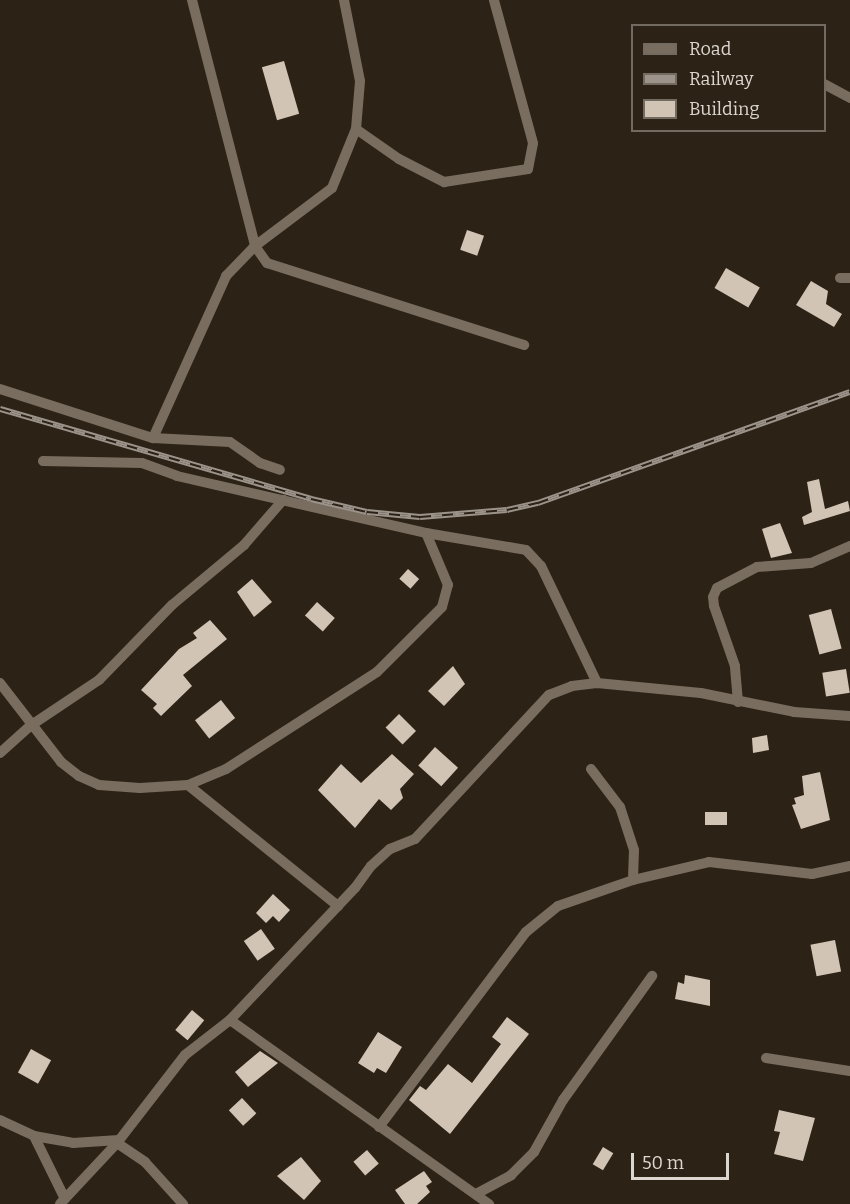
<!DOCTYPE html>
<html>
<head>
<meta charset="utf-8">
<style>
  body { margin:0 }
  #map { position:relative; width:850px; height:1204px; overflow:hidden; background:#2c2216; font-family:Bitter,serif }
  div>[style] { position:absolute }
  .building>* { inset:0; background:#d1c4b5; transform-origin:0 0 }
  .minor>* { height:10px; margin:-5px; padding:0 5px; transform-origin:5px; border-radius:5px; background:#796d5f }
  .rail>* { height:6px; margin-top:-3px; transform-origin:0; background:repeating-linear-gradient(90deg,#2c2216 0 11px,#9c948b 0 22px); box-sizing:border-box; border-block:2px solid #9c948b }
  span { translate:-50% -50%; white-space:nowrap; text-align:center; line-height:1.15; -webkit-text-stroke:6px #2c2216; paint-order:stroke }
  .legend { position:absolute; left:631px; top:24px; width:195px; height:108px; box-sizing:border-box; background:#2c2216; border:2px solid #736a60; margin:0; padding:8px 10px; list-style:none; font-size:18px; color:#ddd6cf }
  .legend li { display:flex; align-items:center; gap:12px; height:30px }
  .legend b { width:30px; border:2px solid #736a60 }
  .scale { position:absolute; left:631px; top:1153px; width:98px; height:27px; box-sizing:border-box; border:3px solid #ddd6cf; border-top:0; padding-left:8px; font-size:18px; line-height:21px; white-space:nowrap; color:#ddd6cf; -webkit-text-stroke:4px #2c2216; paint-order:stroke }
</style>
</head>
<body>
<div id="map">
  <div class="building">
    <i style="left:284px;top:61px;width:55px;height:23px;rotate:74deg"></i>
    <i style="left:467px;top:230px;width:18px;height:21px;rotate:19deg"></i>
    <i style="left:726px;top:268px;width:39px;height:23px;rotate:30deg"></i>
    <i style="clip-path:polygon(811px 281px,828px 291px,826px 304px,842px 314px,834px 327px,796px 305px)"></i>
    <i style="clip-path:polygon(819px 479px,825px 509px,848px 501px,850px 511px,804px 525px,802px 517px,812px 512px,807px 482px)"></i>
    <i style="clip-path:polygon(780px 523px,792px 553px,771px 558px,762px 529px)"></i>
    <i style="left:408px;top:569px;width:15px;height:13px;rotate:42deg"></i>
    <i style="clip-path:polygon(252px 579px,272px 602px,254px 617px,237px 592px)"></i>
    <i style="left:317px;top:602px;width:24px;height:18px;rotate:42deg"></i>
    <i style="left:831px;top:609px;width:41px;height:23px;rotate:75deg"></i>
    <i style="clip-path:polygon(210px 620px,227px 639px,183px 675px,192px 686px,161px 716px,153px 708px,157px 704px,141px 690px,179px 649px,197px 638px,193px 633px)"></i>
    <i style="clip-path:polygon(453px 666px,465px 684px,444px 706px,428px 691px)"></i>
    <i style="left:846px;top:669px;width:24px;height:24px;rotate:81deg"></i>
    <i style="left:221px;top:700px;width:23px;height:33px;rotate:52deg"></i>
    <i style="left:399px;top:714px;width:24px;height:19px;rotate:45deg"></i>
    <i style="clip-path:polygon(767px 735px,769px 750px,753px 753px,752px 738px)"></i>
    <i style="left:435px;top:747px;width:31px;height:25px;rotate:42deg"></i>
    <i style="clip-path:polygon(392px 754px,414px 774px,400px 789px,403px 798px,391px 810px,379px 799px,355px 828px,318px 790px,341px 764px,361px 783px)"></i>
    <i style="clip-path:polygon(820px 772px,830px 820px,801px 829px,792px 805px,796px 804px,794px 798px,804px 795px,802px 776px)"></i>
    <i style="left:705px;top:812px;width:22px;height:13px"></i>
    <i style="clip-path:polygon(273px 894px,290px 910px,279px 922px,273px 916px,266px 923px,256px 913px)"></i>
    <i style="left:261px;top:929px;width:24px;height:21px;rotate:55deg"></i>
    <i style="left:835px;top:940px;width:32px;height:25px;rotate:79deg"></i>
    <i style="clip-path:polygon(685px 975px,710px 980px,710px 1006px,675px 999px,678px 982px,684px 984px)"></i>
    <i style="left:192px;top:1010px;width:16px;height:26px;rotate:40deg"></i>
    <i style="clip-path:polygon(507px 1017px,529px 1034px,450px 1134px,409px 1100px,420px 1086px,426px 1090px,448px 1064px,472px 1083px,501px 1044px,492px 1037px)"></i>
    <i style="clip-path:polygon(378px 1032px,402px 1047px,386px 1073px,377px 1068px,374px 1073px,358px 1063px)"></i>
    <i style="left:31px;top:1049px;width:23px;height:27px;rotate:29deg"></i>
    <i style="clip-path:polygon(260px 1051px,278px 1063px,248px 1087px,235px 1072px)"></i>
    <i style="left:242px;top:1098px;width:21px;height:18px;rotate:47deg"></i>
    <i style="clip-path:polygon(779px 1110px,815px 1118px,803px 1161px,774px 1154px,780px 1132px,774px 1131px)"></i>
    <i style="left:603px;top:1147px;width:12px;height:20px;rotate:31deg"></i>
    <i style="left:367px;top:1150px;width:18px;height:18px;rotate:49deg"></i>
    <i style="clip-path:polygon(301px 1157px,321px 1181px,304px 1200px,277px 1176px)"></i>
    <i style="clip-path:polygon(424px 1171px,432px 1182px,426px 1186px,430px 1192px,417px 1204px,405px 1204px,395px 1190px)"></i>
  </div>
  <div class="minor">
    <i style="left:192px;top:0;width:254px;rotate:75.6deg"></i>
    <i style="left:255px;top:246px;width:21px;rotate:55deg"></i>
    <i style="left:267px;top:263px;width:270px;rotate:17.7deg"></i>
    <i style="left:824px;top:84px;width:30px;rotate:28deg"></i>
    <i style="left:356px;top:129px;width:52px;rotate:34.9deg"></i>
    <i style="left:399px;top:159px;width:51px;rotate:27.1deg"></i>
    <i style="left:444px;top:182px;width:85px;rotate:-8.8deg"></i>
    <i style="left:528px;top:169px;width:26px;rotate:-79deg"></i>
    <i style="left:533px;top:143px;width:148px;rotate:-105.3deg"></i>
    <i style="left:840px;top:278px;width:10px"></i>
    <i style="left:0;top:389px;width:161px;rotate:17.8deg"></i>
    <i style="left:153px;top:438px;width:77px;rotate:3deg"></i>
    <i style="left:230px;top:442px;width:37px;rotate:35deg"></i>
    <i style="left:260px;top:463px;width:21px;rotate:19deg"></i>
    <i style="left:153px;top:438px;width:178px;rotate:-65.7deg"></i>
    <i style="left:226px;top:276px;width:42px;rotate:-46deg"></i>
    <i style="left:255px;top:246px;width:96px;rotate:-37deg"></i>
    <i style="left:332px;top:188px;width:64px;rotate:-67.9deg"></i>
    <i style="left:356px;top:129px;width:48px;rotate:-85.2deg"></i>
    <i style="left:360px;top:81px;width:83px;rotate:-101.2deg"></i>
    <i style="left:43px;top:461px;width:99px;rotate:1.2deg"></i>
    <i style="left:142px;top:463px;width:37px;rotate:20deg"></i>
    <i style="left:177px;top:476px;width:255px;rotate:12.9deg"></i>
    <i style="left:426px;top:533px;width:101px;rotate:9.6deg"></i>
    <i style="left:526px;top:550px;width:22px;rotate:47deg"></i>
    <i style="left:541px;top:566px;width:130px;rotate:64.4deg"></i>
    <i style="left:0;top:683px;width:100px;rotate:52.3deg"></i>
    <i style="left:61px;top:762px;width:23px;rotate:38deg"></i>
    <i style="left:79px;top:776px;width:22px;rotate:24deg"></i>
    <i style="left:99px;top:785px;width:41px;rotate:4.2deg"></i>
    <i style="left:140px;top:788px;width:48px;rotate:-3.6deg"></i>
    <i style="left:188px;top:785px;width:41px;rotate:-22.8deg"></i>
    <i style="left:226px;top:769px;width:179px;rotate:-32.7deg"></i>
    <i style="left:377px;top:672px;width:92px;rotate:-45deg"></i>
    <i style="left:442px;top:607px;width:23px;rotate:-75deg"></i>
    <i style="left:448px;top:585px;width:56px;rotate:-112.9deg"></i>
    <i style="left:738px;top:702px;width:36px;rotate:-95deg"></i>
    <i style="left:735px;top:666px;width:64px;rotate:-109.3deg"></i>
    <i style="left:714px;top:606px;width:9px;rotate:-96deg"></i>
    <i style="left:713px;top:597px;width:10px;rotate:-66deg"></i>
    <i style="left:717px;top:588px;width:45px;rotate:-27.7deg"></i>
    <i style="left:757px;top:567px;width:54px;rotate:-4.2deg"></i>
    <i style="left:811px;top:563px;width:43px;rotate:-23.6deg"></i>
    <i style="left:0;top:753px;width:40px;rotate:-42deg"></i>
    <i style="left:30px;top:726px;width:83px;rotate:-33.7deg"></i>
    <i style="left:99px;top:680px;width:105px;rotate:-45.8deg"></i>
    <i style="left:172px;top:605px;width:94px;rotate:-39.8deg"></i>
    <i style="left:244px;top:545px;width:60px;rotate:-49.1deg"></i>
    <i style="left:591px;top:769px;width:48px;rotate:52.7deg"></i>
    <i style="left:620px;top:807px;width:45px;rotate:72deg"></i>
    <i style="left:634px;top:850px;width:30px;rotate:92deg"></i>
    <i style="left:188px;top:785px;width:193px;rotate:38.9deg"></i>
    <i style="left:230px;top:1020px;width:318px;rotate:35.4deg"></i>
    <i style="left:766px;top:1058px;width:85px;rotate:8.8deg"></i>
    <i style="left:0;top:1120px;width:38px;rotate:25deg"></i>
    <i style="left:34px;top:1136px;width:40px;rotate:10deg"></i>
    <i style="left:73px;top:1143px;width:46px;rotate:-3.7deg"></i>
    <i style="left:379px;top:1127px;width:244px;rotate:-53deg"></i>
    <i style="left:526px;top:932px;width:41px;rotate:-39.1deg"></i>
    <i style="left:558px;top:906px;width:79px;rotate:-19.1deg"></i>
    <i style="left:633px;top:880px;width:78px;rotate:-13.3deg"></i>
    <i style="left:709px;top:862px;width:104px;rotate:6.6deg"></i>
    <i style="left:812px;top:874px;width:39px;rotate:-12deg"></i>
    <i style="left:34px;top:1136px;width:70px;rotate:63.8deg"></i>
    <i style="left:117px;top:1143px;width:34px;rotate:34deg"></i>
    <i style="left:145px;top:1162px;width:57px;rotate:47.9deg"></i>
    <i style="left:476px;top:1194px;width:40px;rotate:-28deg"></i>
    <i style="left:511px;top:1175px;width:33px;rotate:-45deg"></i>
    <i style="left:534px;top:1152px;width:60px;rotate:-60.9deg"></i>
    <i style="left:563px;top:1100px;width:153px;rotate:-54.3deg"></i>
    <i style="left:60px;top:1204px;width:83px;rotate:-46.9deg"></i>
    <i style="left:117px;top:1143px;width:111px;rotate:-52.3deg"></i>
    <i style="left:185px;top:1055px;width:57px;rotate:-37.9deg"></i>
    <i style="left:230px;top:1020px;width:182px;rotate:-46.6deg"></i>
    <i style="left:355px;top:888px;width:27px;rotate:-54deg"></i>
    <i style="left:371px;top:866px;width:25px;rotate:-42deg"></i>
    <i style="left:390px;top:849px;width:27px;rotate:-22deg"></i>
    <i style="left:415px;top:839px;width:197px;rotate:-47.1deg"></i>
    <i style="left:549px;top:695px;width:25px;rotate:-21deg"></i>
    <i style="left:572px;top:686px;width:25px;rotate:-7deg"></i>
    <i style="left:597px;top:683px;width:104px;rotate:5.5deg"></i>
    <i style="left:701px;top:693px;width:95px;rotate:11.5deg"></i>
    <i style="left:794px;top:712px;width:56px;rotate:4.1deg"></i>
  </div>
  <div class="rail">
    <i style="left:0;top:409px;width:324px;rotate:16.1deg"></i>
    <i style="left:311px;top:499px;width:57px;rotate:13.1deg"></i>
    <i style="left:367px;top:512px;width:53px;rotate:5.4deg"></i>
    <i style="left:420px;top:517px;width:87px;rotate:-4.6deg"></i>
    <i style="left:507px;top:510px;width:32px;rotate:-13deg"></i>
    <i style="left:538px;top:503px;width:331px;rotate:-19.6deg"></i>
  </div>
  <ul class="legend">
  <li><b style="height:8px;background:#796d5f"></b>Road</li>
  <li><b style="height:8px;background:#9c948b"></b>Railway</li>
  <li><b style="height:16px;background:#d1c4b5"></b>Building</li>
  </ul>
  <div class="scale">50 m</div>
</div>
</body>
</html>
